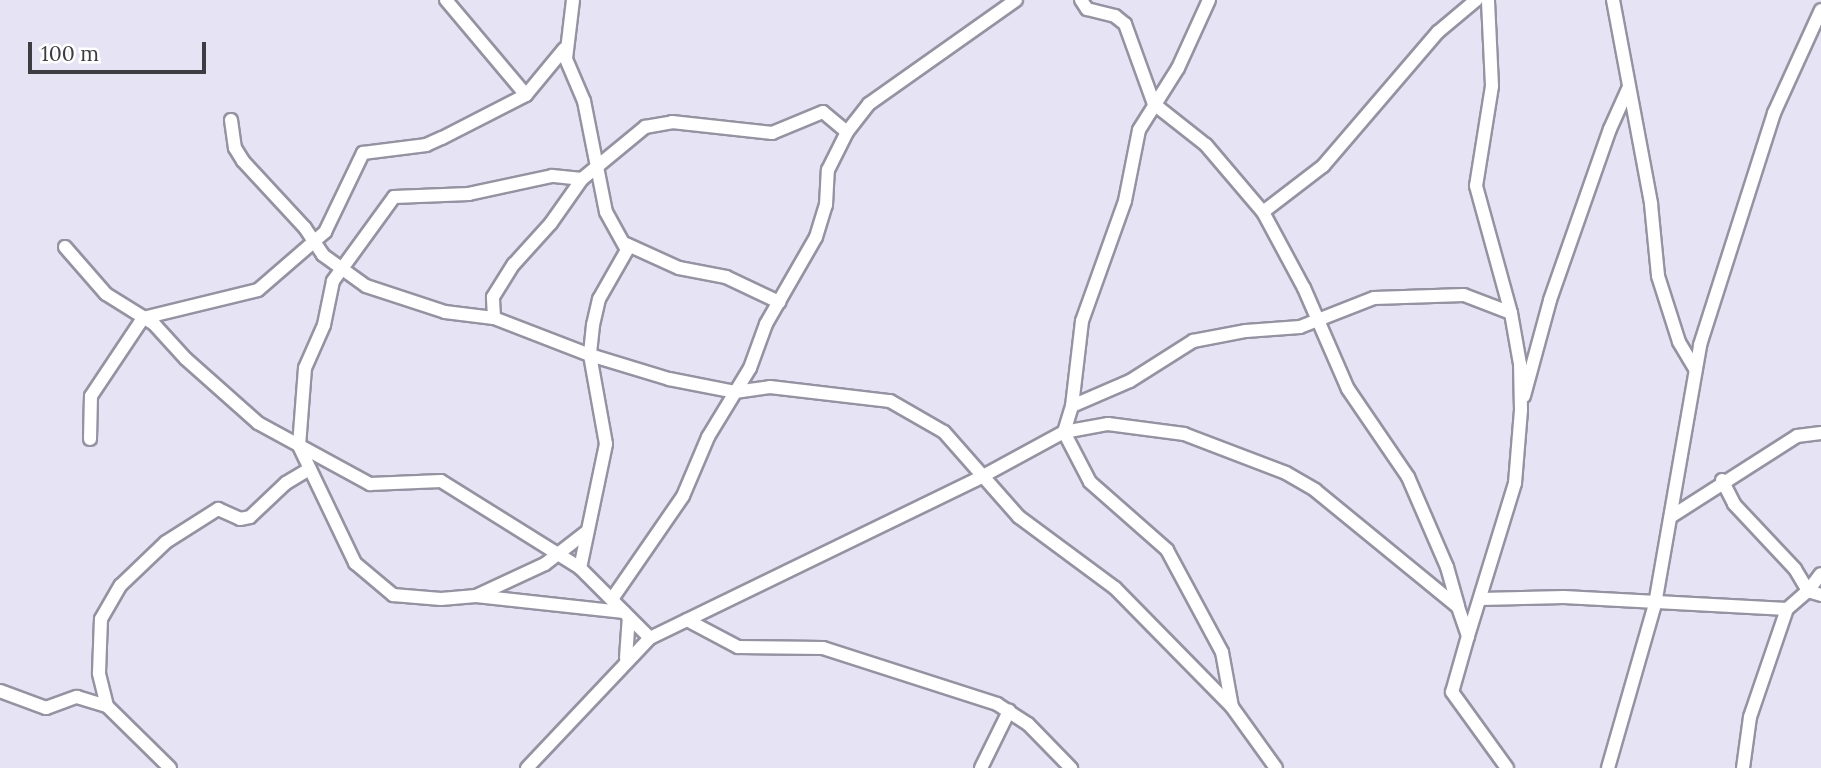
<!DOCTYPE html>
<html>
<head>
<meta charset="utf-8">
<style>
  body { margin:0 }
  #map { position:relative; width:1821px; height:768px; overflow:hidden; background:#e6e4f4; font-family:Lora,serif }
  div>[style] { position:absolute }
  .roads { filter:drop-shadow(2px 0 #9593a2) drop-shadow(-2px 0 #9593a2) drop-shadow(0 2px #9593a2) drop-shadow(0 -2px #9593a2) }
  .street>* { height:12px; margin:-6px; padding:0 6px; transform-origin:6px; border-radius:6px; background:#fff }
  span { translate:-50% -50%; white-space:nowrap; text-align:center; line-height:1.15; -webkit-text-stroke:5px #fff; paint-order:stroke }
  .scale { position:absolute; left:28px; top:42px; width:178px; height:32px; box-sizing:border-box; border:4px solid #3d3c42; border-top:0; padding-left:9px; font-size:21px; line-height:24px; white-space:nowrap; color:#3d3c42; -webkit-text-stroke:5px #fff; paint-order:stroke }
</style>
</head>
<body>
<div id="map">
  <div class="roads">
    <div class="street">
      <i style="left:446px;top:0;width:124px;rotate:49.9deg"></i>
      <i style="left:573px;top:0;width:59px;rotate:96.8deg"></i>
      <i style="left:566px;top:59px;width:46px;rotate:66.8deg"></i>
      <i style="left:584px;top:101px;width:113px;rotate:78.8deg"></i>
      <i style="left:606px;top:212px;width:43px;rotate:61.1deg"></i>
      <i style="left:627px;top:250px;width:56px;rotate:119.7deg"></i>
      <i style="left:599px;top:299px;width:27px;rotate:103deg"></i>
      <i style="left:593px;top:325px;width:30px;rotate:96deg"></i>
      <i style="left:590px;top:355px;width:90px;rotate:79.8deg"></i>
      <i style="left:606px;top:444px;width:127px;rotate:101.8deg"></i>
      <i style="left:580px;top:568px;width:99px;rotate:45deg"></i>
      <i style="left:1081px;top:0;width:11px;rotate:56deg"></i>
      <i style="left:1087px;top:9px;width:29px;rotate:14deg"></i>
      <i style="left:1115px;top:16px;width:13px;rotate:39deg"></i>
      <i style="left:1125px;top:24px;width:85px;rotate:70.1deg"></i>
      <i style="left:1154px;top:104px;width:66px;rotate:38.3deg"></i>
      <i style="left:1206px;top:145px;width:88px;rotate:49.6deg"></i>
      <i style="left:1263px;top:212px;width:86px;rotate:61.7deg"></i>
      <i style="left:1304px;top:288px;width:110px;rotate:66.5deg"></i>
      <i style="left:1348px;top:389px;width:107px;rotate:55.7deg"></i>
      <i style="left:1408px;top:477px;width:98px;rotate:66.6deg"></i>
      <i style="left:1447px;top:567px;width:41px;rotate:74.2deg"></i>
      <i style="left:1209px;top:0;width:75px;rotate:114.5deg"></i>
      <i style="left:1178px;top:68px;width:73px;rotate:122.2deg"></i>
      <i style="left:1139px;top:130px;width:72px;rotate:101.2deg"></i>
      <i style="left:1125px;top:201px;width:127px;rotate:109.7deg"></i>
      <i style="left:1082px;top:321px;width:86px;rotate:96.7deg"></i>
      <i style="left:1072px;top:406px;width:27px;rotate:107deg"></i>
      <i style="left:1064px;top:432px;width:56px;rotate:62.5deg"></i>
      <i style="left:1090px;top:482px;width:103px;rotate:41.4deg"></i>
      <i style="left:1167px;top:550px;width:116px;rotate:61.7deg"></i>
      <i style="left:1222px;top:652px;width:56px;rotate:79.7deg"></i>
      <i style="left:1613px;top:0;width:208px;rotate:79.4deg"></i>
      <i style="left:1651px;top:204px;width:72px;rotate:84.4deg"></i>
      <i style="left:1658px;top:276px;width:69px;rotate:72.3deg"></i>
      <i style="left:1679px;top:342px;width:31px;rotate:59deg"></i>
      <i style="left:231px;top:120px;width:28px;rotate:82deg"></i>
      <i style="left:235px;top:148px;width:15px;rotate:58deg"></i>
      <i style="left:243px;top:161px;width:91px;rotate:47.2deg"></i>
      <i style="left:305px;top:228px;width:32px;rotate:56deg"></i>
      <i style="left:323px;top:255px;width:53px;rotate:35.8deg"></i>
      <i style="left:366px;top:286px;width:83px;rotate:18.2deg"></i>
      <i style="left:445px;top:312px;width:49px;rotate:7deg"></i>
      <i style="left:494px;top:318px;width:103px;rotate:21.1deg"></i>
      <i style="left:590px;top:355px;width:83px;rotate:16.9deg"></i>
      <i style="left:669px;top:379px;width:67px;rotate:11.1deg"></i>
      <i style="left:735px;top:392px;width:35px;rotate:-8deg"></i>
      <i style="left:770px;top:387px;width:121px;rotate:6.7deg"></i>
      <i style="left:890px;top:401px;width:62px;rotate:29.9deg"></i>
      <i style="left:944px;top:432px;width:113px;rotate:48.6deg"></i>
      <i style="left:1019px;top:517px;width:119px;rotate:36.5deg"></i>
      <i style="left:1115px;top:588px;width:167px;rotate:45.5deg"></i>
      <i style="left:1232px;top:707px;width:75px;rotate:54.2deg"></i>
      <i style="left:582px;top:179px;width:30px;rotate:-174deg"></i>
      <i style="left:552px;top:176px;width:85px;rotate:167.8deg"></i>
      <i style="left:469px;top:194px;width:75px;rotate:177.7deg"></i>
      <i style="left:394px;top:197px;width:104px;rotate:126deg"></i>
      <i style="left:333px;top:281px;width:45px;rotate:101.6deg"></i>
      <i style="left:324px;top:325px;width:47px;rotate:113.8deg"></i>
      <i style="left:305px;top:368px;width:78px;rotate:94.4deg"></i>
      <i style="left:299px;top:446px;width:130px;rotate:64.4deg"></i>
      <i style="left:355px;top:563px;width:50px;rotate:40.1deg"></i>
      <i style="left:393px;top:595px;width:48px;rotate:4.8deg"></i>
      <i style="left:441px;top:599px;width:35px;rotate:-5deg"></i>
      <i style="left:476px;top:596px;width:149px;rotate:6.2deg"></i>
      <i style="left:1263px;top:212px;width:76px;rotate:-37.5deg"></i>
      <i style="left:1323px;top:166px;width:177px;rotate:-49.4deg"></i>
      <i style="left:1438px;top:32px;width:50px;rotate:-40.1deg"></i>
      <i style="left:626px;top:244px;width:58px;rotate:24.4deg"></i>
      <i style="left:679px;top:268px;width:48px;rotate:10.8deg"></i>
      <i style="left:726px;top:277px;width:59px;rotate:25.3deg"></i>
      <i style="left:65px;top:247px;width:62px;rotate:48.9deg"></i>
      <i style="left:106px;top:294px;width:57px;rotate:32deg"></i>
      <i style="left:154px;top:324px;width:47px;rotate:47.6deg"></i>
      <i style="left:186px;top:359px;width:96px;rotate:41.6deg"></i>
      <i style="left:258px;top:423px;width:128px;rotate:28.6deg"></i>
      <i style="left:370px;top:484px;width:71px;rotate:-2.4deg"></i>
      <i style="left:441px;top:481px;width:164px;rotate:32deg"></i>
      <i style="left:494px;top:318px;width:21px;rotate:-93deg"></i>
      <i style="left:493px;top:297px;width:39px;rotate:-58deg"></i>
      <i style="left:514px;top:264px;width:55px;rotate:-47.9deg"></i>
      <i style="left:551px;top:223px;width:54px;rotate:-54.8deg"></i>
      <i style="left:582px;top:179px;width:82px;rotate:-39.5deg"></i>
      <i style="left:645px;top:127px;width:27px;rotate:-10deg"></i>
      <i style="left:672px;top:122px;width:101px;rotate:6.3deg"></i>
      <i style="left:772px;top:133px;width:55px;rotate:-22.4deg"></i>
      <i style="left:823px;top:112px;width:31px;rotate:40deg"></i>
      <i style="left:1524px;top:396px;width:99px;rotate:-74.8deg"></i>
      <i style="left:1550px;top:300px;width:181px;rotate:-70.7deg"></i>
      <i style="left:1610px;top:129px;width:44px;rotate:-65.8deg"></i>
      <i style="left:1072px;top:406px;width:63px;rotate:-23.3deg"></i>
      <i style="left:1130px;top:381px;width:75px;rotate:-32.4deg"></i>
      <i style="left:1193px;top:341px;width:54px;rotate:-10.7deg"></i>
      <i style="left:1246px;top:331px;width:54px;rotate:-4.2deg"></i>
      <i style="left:1300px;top:327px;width:79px;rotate:-21.4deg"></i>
      <i style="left:1374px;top:298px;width:90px;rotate:-1.9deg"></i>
      <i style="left:1464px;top:295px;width:50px;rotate:21deg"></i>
      <i style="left:90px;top:439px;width:43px;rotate:-88.7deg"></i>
      <i style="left:91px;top:396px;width:94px;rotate:-56.3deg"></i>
      <i style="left:143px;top:318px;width:118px;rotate:-13.7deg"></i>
      <i style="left:258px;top:290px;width:89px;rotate:-40.9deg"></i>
      <i style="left:325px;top:232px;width:88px;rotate:-64.3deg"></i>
      <i style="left:363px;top:153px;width:64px;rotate:-7.2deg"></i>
      <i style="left:426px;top:145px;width:17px;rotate:-24deg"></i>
      <i style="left:442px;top:138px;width:94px;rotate:-27.1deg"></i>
      <i style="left:526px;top:95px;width:60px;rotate:-50.4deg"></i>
      <i style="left:1722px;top:480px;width:27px;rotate:63deg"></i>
      <i style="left:1734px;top:504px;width:89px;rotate:46.8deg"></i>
      <i style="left:1795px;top:569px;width:26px;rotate:59deg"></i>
      <i style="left:1808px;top:591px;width:21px;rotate:-53deg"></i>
      <i style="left:1672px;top:516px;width:148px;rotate:-32.6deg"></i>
      <i style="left:1797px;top:436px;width:24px;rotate:-7deg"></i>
      <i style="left:476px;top:596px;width:76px;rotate:-24.9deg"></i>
      <i style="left:545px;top:564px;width:51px;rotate:-37.8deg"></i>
      <i style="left:612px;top:599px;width:125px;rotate:-55.4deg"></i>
      <i style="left:683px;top:496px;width:64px;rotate:-67deg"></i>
      <i style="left:708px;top:437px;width:81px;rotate:-58.7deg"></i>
      <i style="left:750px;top:368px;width:47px;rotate:-70deg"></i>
      <i style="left:766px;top:324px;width:100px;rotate:-60.1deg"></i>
      <i style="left:816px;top:237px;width:34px;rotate:-73deg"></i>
      <i style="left:826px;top:205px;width:35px;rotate:-87deg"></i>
      <i style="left:828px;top:170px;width:42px;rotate:-63.4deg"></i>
      <i style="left:847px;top:132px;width:36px;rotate:-52deg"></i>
      <i style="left:869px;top:104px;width:180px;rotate:-35.3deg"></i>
      <i style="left:1481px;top:599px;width:83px;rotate:-1.4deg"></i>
      <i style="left:1564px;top:597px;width:223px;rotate:3.1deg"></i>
      <i style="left:1787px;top:609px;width:28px;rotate:-41deg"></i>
      <i style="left:1808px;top:591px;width:14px;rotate:17deg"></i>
      <i style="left:687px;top:620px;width:58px;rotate:27.9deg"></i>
      <i style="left:738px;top:647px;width:85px;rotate:0.7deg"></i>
      <i style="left:823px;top:648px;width:183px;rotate:17.8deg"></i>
      <i style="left:997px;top:704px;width:37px;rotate:33deg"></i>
      <i style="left:1028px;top:724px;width:62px;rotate:45.7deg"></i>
      <i style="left:1468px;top:636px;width:160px;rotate:-72.9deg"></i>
      <i style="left:1515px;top:483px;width:73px;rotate:-85.3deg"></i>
      <i style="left:1521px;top:410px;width:46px;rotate:-91.2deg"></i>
      <i style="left:1520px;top:364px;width:52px;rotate:-100deg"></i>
      <i style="left:1511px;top:313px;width:132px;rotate:-105.4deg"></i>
      <i style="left:1476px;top:186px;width:101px;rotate:-80.9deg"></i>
      <i style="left:1492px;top:86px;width:86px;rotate:-92.7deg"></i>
      <i style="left:626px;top:658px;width:39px;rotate:-86deg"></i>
      <i style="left:0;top:691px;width:49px;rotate:20.3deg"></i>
      <i style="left:46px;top:708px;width:33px;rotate:-20deg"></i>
      <i style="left:77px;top:697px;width:31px;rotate:17deg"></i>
      <i style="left:170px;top:768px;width:88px;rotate:-135.5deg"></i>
      <i style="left:107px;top:706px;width:34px;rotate:-104deg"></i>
      <i style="left:99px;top:673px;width:54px;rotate:-87.9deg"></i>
      <i style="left:101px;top:619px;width:39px;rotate:-60deg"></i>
      <i style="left:121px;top:585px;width:62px;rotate:-43.7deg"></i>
      <i style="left:166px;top:542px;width:62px;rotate:-32.4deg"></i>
      <i style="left:218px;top:509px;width:24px;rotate:24deg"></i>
      <i style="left:240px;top:519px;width:10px;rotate:-11deg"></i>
      <i style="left:250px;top:517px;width:50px;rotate:-43.4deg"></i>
      <i style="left:286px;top:483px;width:27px;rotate:-31deg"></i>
      <i style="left:527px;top:768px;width:179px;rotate:-46.6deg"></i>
      <i style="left:650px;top:638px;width:370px;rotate:-25.9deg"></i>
      <i style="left:983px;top:476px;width:92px;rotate:-28.5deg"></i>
      <i style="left:1064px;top:432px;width:45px;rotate:-10.3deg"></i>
      <i style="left:1108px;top:424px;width:77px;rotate:7.5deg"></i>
      <i style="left:1184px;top:434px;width:109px;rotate:20.9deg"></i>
      <i style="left:1286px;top:473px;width:34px;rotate:30deg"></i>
      <i style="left:1315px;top:490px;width:185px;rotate:39.3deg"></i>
      <i style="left:1458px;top:607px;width:31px;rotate:71deg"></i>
      <i style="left:1468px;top:636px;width:58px;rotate:105.9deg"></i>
      <i style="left:1452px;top:692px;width:94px;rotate:54.1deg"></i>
      <i style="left:981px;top:768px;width:64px;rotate:-63.8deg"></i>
      <i style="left:1608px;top:768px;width:171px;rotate:-74deg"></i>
      <i style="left:1655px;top:604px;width:263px;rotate:-80.1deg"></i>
      <i style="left:1700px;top:345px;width:244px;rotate:-72.3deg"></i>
      <i style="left:1774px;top:113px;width:113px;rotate:-65.5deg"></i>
      <i style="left:1743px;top:768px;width:51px;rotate:-82.2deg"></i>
      <i style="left:1750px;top:717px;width:114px;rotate:-71.1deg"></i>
    </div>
  </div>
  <div class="scale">100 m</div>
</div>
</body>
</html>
